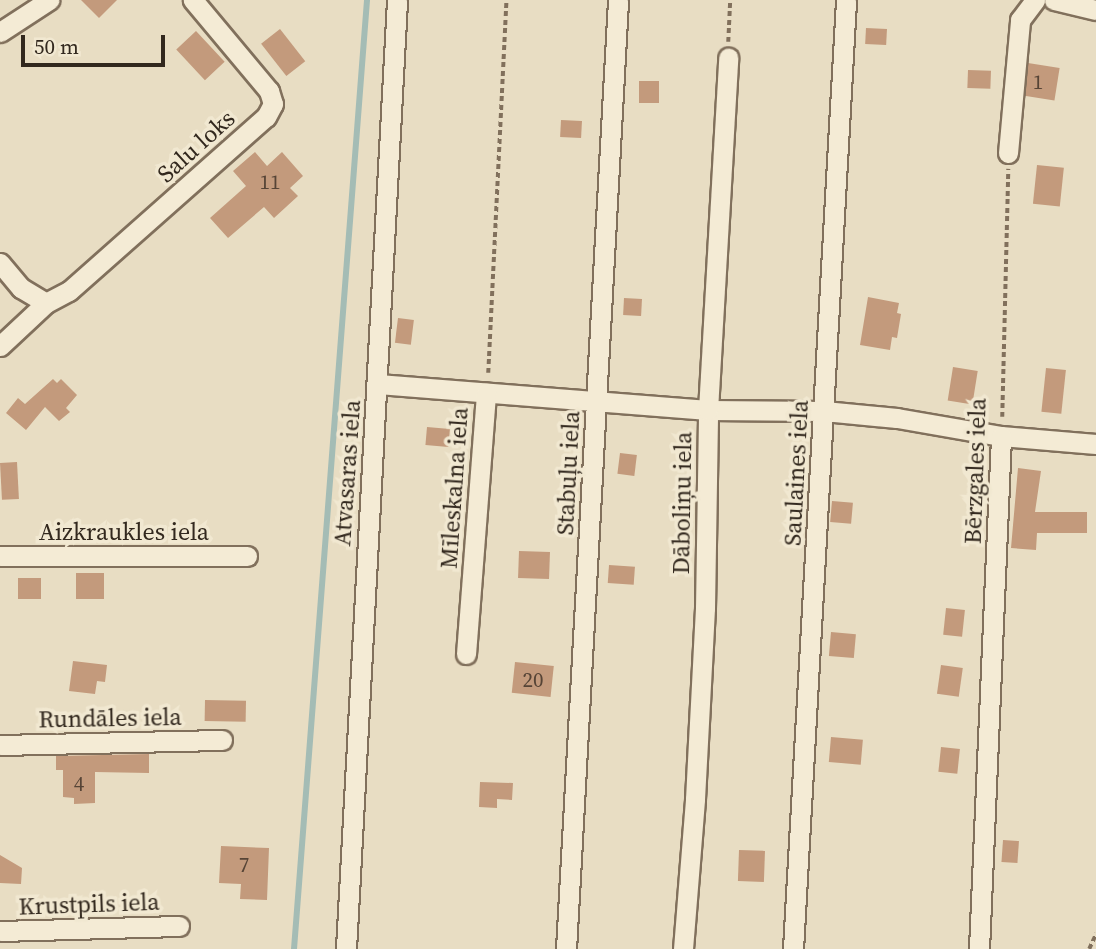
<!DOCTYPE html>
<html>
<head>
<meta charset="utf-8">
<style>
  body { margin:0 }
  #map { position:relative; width:1096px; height:949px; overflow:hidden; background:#e8ddc3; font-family:"Source Serif 4",serif }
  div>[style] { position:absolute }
  .stream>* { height:6px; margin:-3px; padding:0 3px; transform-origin:3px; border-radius:3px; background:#a4bcb5 }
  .building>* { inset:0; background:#c39a7c; transform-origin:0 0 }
  .path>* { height:3.5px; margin-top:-1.75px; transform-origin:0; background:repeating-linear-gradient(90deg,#81705c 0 5px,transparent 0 8.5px) }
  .roads { filter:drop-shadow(2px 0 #81705c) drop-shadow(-2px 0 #81705c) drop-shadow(0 2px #81705c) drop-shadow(0 -2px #81705c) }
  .street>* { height:19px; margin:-9.5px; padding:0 9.5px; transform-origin:9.5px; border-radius:9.5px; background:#f4ebd5 }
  span { translate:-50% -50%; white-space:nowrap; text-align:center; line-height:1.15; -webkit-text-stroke:7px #f1e8d1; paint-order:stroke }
  .number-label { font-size:21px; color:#564436 }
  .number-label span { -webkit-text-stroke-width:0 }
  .street-label { font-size:24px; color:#32281e }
  .scale { position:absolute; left:21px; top:35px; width:144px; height:32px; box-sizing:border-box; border:4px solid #32281e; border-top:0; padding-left:9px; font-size:21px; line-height:24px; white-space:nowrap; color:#32281e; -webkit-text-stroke:5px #f1e8d1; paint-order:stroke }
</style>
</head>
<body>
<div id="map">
  <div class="stream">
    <i style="left:294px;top:949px;width:952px;rotate:-85.6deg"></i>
  </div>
  <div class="building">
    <i style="clip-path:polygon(81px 0,117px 0,99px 18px)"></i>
    <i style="left:866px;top:28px;width:21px;height:16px;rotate:3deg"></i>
    <i style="left:280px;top:29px;width:41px;height:24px;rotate:52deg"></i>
    <i style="left:196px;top:31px;width:42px;height:27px;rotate:47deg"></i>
    <i style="left:1028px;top:63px;width:32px;height:33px;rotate:9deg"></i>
    <i style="left:968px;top:70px;width:23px;height:18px;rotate:2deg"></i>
    <i style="left:639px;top:81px;width:20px;height:22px"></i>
    <i style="left:561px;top:120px;width:21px;height:17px;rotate:3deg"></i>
    <i style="clip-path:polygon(255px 152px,267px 166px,282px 152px,303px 176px,290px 188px,298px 196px,274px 218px,264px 207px,228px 238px,210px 218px,246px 186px,233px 171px)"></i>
    <i style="left:1037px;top:165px;width:27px;height:39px;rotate:6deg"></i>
    <i style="clip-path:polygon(868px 297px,899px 303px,897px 313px,901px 314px,897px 338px,892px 337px,890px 350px,860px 345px)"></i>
    <i style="left:624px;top:298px;width:18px;height:17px;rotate:3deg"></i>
    <i style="left:398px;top:318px;width:16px;height:25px;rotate:7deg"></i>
    <i style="left:953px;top:367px;width:25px;height:34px;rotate:9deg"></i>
    <i style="left:1046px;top:368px;width:20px;height:44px;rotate:6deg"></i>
    <i style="clip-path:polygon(53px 379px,57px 383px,61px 379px,77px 395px,66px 408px,70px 412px,59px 421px,45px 407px,26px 430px,6px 413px,18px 398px,25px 404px)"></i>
    <i style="left:427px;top:427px;width:23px;height:18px;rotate:5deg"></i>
    <i style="left:620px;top:453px;width:17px;height:21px;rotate:7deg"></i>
    <i style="left:17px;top:462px;width:37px;height:17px;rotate:87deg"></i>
    <i style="clip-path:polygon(1018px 468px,1041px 471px,1035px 512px,1087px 512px,1087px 533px,1037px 533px,1036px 550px,1011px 548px)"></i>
    <i style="left:832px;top:501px;width:21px;height:21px;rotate:5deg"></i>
    <i style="left:519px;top:551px;width:31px;height:27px;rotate:2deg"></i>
    <i style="left:609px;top:565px;width:26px;height:18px;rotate:4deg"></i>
    <i style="left:76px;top:573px;width:28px;height:26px"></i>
    <i style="left:18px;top:578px;width:23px;height:21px"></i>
    <i style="left:946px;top:608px;width:19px;height:27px;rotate:6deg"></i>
    <i style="left:831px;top:632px;width:25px;height:24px;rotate:5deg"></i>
    <i style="clip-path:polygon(73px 661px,107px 665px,105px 682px,97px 681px,95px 694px,69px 691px)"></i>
    <i style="left:515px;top:662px;width:39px;height:31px;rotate:6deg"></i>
    <i style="left:941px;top:665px;width:22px;height:29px;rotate:8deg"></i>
    <i style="left:205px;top:700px;width:41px;height:21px;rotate:1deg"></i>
    <i style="left:831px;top:737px;width:32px;height:25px;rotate:5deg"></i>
    <i style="left:941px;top:747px;width:19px;height:25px;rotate:6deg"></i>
    <i style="clip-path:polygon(149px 754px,149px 773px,95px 772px,95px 803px,74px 804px,74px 798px,63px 797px,63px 770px,56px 770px,56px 756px)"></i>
    <i style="clip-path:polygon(480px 782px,513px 783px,512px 800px,497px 799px,497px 808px,479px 807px)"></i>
    <i style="left:1003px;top:840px;width:16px;height:22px;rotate:4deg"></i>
    <i style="clip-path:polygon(221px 846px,269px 848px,267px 900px,240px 899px,241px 884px,219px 883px)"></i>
    <i style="left:739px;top:850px;width:26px;height:31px;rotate:2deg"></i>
    <i style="clip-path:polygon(0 855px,22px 868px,21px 884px,0 883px)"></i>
  </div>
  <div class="path">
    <i style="left:728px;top:42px;width:42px;rotate:-87.3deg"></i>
    <i style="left:488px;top:373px;width:373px;rotate:-87.2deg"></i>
    <i style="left:1002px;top:417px;width:248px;rotate:-88.6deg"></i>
    <i style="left:1089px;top:949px;width:17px;rotate:-65deg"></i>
  </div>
  <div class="roads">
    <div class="street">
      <i style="left:1054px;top:0;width:43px;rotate:13.4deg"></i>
      <i style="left:0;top:32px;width:59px;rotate:-33.1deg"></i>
      <i style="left:1008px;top:153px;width:134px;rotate:-84.8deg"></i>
      <i style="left:1020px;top:20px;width:25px;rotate:-53deg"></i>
      <i style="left:0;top:263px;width:33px;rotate:50deg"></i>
      <i style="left:21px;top:288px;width:29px;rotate:31deg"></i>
      <i style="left:0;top:346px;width:63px;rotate:-43.1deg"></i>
      <i style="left:46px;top:303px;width:26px;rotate:-28deg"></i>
      <i style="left:69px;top:291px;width:263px;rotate:-41.5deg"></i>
      <i style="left:266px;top:117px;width:15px;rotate:-62deg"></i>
      <i style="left:273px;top:104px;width:14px;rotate:-107deg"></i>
      <i style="left:269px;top:91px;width:119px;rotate:-129.9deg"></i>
      <i style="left:378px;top:384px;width:331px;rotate:4.5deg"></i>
      <i style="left:708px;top:410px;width:116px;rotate:0.5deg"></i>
      <i style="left:824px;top:411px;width:73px;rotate:5.5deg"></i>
      <i style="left:897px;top:418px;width:106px;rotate:9.8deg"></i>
      <i style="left:1001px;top:436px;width:95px;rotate:4.8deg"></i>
      <i style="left:0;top:556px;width:247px"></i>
      <i style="left:466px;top:654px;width:262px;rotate:-85.6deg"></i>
      <i style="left:0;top:745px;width:222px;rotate:-1.3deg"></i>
      <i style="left:0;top:931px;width:179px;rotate:-1.6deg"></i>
      <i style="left:346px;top:949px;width:950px;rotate:-86.92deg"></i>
      <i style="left:566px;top:949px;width:950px;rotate:-86.86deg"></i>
      <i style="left:683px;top:949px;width:150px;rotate:-85.4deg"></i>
      <i style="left:695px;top:799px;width:191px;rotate:-87deg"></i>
      <i style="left:705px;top:608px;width:198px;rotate:-89.1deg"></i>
      <i style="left:708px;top:410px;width:353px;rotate:-86.7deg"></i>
      <i style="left:793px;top:949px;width:950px;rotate:-86.8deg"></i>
      <i style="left:979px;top:949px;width:513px;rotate:-87.54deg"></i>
    </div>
  </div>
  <div class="number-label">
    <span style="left:1038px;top:82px">1</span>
    <span style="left:270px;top:182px">11</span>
    <span style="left:533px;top:680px">20</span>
    <span style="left:79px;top:784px">4</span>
    <span style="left:244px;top:865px">7</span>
  </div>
  <div class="street-label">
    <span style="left:196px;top:146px;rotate:-42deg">Salu loks</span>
    <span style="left:975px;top:471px;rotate:-88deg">Bērzgales iela</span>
    <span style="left:347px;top:473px;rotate:-86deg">Atvasaras iela</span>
    <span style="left:568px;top:473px;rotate:-87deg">Stabuļu iela</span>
    <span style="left:796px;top:473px;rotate:-87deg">Saulaines iela</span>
    <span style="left:454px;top:488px;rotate:-86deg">Mīleskalna iela</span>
    <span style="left:682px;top:503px;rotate:-89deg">Dāboliņu iela</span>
    <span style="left:124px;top:532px">Aizkraukles iela</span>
    <span style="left:110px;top:718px;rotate:-1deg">Rundāles iela</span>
    <span style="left:89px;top:904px;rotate:-2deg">Krustpils iela</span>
  </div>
  <div class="scale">50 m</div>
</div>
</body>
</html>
